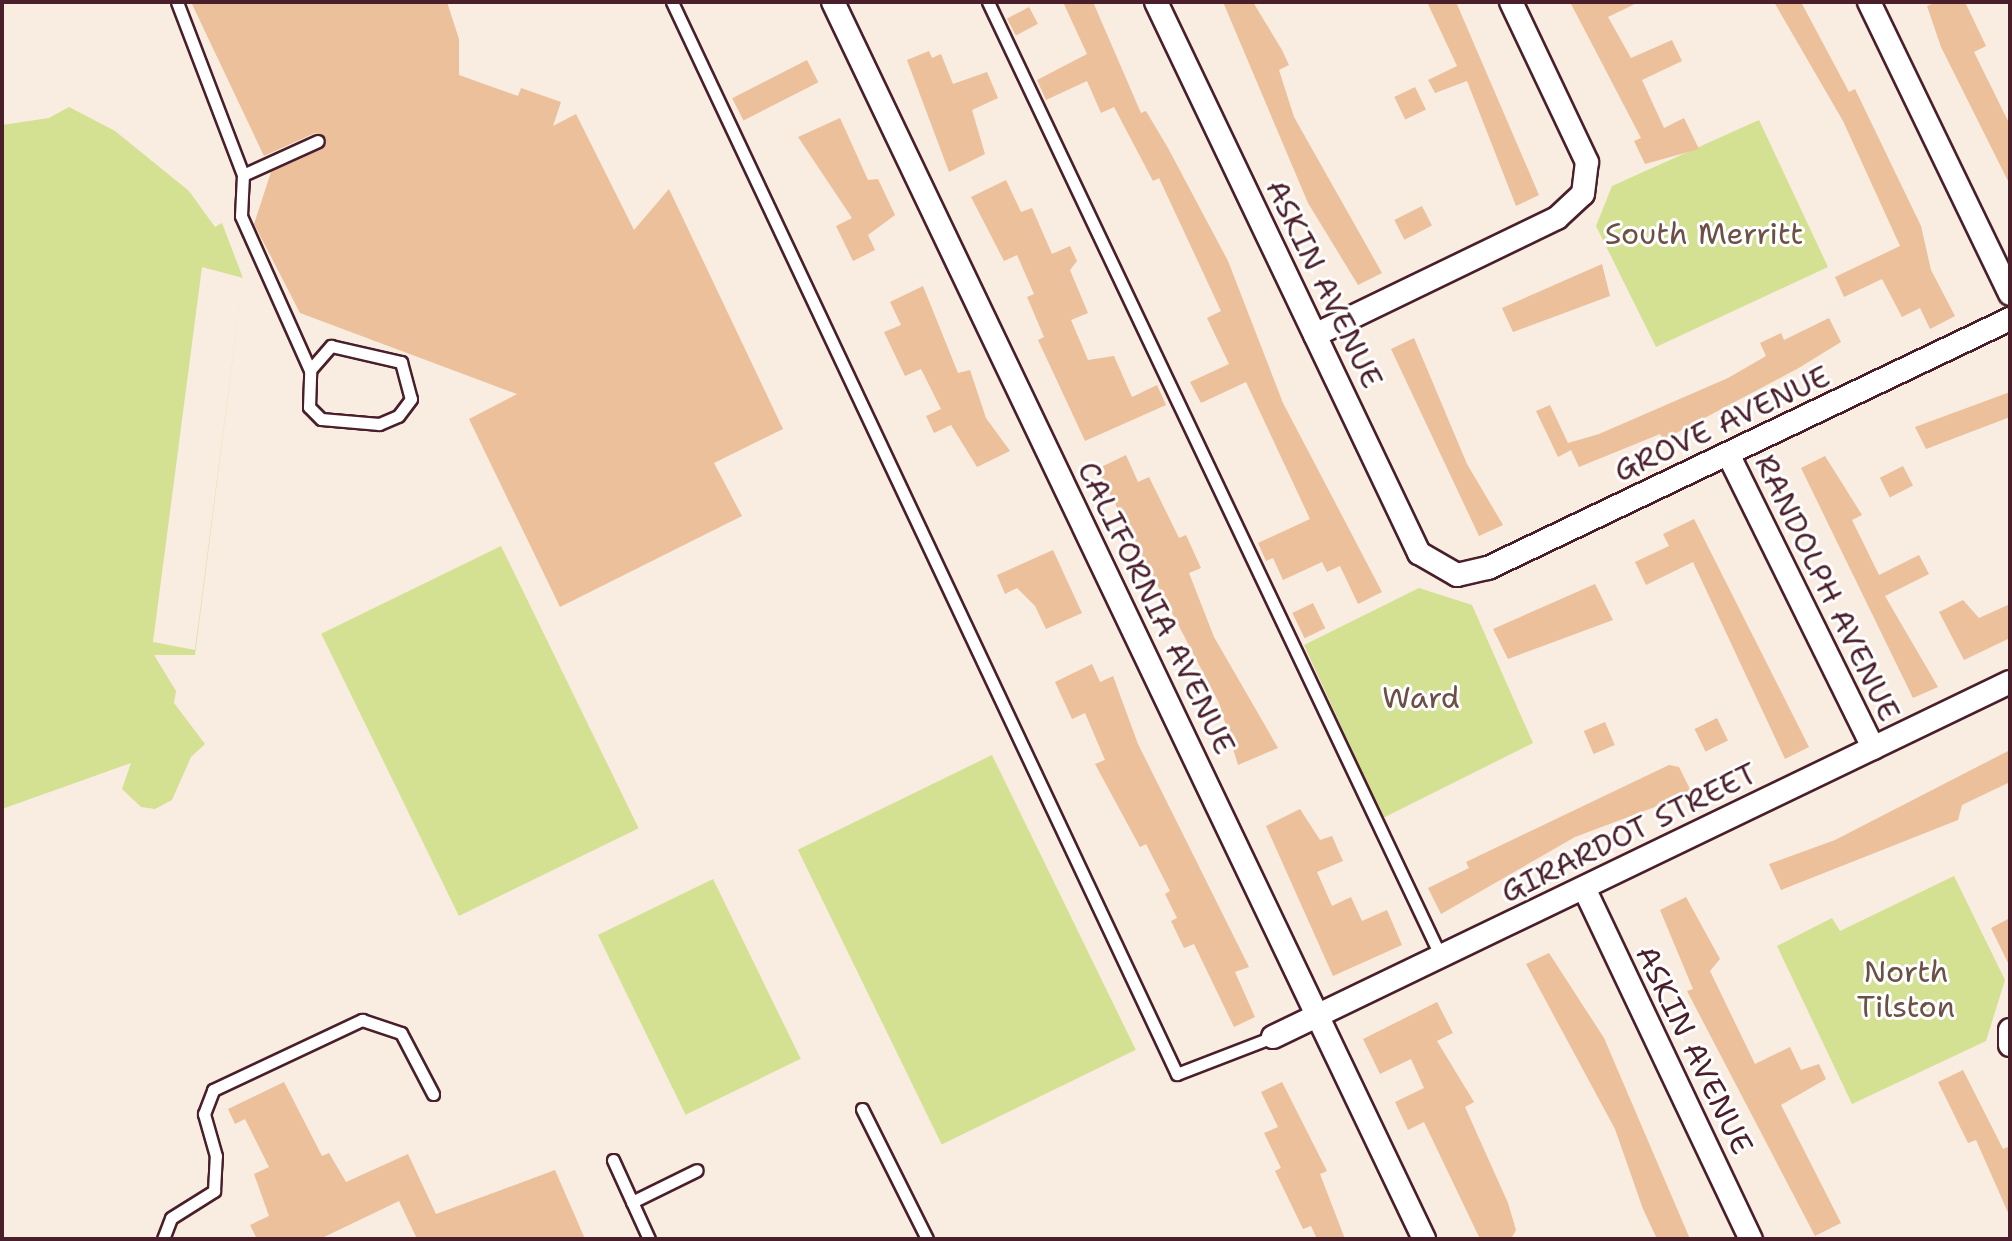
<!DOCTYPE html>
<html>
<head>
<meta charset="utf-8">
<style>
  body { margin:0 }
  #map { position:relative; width:2012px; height:1241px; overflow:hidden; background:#f9ece1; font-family:"Shantell Sans",sans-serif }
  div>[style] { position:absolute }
  .green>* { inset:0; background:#d4e193; transform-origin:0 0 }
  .building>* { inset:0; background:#ebc09b; transform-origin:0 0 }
  .roads { filter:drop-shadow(2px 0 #4a1f2b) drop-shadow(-2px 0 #4a1f2b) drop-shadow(0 2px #4a1f2b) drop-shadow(0 -2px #4a1f2b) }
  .service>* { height:11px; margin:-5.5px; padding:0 5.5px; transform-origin:5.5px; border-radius:5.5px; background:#fff }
  .minor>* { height:22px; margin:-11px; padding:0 11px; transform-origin:11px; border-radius:11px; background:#fff }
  span { translate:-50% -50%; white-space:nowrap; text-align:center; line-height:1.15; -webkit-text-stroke:6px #fff; paint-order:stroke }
  .park-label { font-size:30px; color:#6c5045 }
  .street-label { font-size:30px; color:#4a1f2b }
  .frame { position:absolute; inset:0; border:4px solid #4a1f2b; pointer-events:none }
</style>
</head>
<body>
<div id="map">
  <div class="green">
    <i style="clip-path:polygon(evenodd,69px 107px,115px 131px,189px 191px,215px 227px,222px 223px,243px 278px,195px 655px,154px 655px,176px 691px,174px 703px,205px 744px,191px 757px,172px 800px,155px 809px,141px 807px,122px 789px,131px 763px,2px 809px,2px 125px,49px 118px,69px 107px,202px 267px,243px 278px,195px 650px,153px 642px,202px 267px)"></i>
    <i style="clip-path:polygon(1759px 120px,1828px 267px,1656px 347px,1596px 226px,1612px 186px)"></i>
    <i style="left:501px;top:546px;width:314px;height:200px;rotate:64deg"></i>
    <i style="clip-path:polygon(1419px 588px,1472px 605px,1533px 743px,1383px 818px,1304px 645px)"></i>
    <i style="left:992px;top:755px;width:328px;height:216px;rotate:64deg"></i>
    <i style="clip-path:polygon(1954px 876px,2005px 980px,1986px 1041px,1852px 1104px,1777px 946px,1832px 918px,1840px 931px)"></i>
    <i style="left:713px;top:879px;width:200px;height:128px;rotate:64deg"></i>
  </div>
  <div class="building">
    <i style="clip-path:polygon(191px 2px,447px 2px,459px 39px,459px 75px,518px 96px,521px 88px,561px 102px,553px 126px,576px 114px,634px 230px,669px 189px,783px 429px,714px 463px,742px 516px,560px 607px,469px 419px,517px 394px,300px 313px,254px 224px,271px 172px,322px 149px,326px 138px,315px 133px,264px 156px)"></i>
    <i style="clip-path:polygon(1063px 2px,1093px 2px,1141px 113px,1146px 111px,1168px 148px,1228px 261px,1283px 403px,1382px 592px,1358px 604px,1340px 566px,1327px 572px,1322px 562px,1283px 580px,1273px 558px,1266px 561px,1258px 543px,1310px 519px,1246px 382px,1201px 403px,1190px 382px,1229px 364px,1207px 318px,1221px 311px,1159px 178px,1153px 181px,1114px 107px,1101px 113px,1087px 81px,1046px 100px,1037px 80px,1087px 54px)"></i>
    <i style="clip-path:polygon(1223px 2px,1253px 2px,1282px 50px,1289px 65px,1279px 70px,1294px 117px,1382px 273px,1358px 285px,1308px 203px)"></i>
    <i style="clip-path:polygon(1427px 2px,1456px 2px,1539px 195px,1516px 206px,1467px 81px,1435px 93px,1428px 80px,1457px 66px)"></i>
    <i style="clip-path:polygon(1570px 2px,1639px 2px,1608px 17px,1631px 58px,1672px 40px,1682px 61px,1642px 80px,1664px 128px,1684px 118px,1699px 149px,1645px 164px,1634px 141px,1641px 138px)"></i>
    <i style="clip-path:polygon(1774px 2px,1801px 2px,1849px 92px,1855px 89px,1921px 226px,1931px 270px,1955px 316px,1930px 329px,1920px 308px,1902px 317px,1882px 279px,1844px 297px,1835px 277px,1900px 246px,1843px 121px)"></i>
    <i style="clip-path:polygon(1936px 2px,1965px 2px,1986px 46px,1974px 52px,2010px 125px,2010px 185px,1941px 47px,1927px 6px)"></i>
    <i style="left:1029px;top:7px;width:19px;height:25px;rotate:62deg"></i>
    <i style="clip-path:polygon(929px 51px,932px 58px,941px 54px,953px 84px,987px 72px,998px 98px,972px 110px,985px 154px,949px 172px,907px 60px)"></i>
    <i style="left:807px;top:60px;width:25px;height:84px;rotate:63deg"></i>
    <i style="left:1415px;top:87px;width:25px;height:23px;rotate:64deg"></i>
    <i style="clip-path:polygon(840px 118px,868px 180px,878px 179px,895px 215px,868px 235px,875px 250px,853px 261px,836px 226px,852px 218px,798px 137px)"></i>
    <i style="clip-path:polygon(1006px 180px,1021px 212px,1032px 208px,1052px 254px,1070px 246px,1077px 261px,1070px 270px,1088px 313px,1071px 320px,1088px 360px,1114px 356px,1132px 397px,1157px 385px,1166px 405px,1085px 441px,1038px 340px,1044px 337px,1027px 297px,1034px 294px,1017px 255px,1004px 261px,971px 197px)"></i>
    <i style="left:1422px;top:206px;width:22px;height:31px;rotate:63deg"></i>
    <i style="clip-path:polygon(1602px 264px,1610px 296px,1513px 332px,1502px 308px)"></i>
    <i style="clip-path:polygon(923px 286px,958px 373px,970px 370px,986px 418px,1010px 451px,977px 467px,951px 425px,934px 433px,926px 416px,941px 409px,921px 369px,905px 376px,884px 332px,901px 325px,890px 302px)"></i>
    <i style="clip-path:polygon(1829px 318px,1841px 342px,1797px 369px,1663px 440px,1660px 434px,1579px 467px,1571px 450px,1558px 457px,1536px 411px,1550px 405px,1568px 443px,1599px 434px,1728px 378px,1766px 356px,1760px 343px,1781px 333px,1784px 340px)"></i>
    <i style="clip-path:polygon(1414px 338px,1467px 464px,1503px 525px,1479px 536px,1391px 349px)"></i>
    <i style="clip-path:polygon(2010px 392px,2010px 417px,1926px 449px,1915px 427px)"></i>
    <i style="clip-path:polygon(1126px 455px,1138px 482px,1149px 477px,1179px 538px,1186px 535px,1201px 568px,1189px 573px,1214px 637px,1278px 748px,1238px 765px,1219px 703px,1097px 469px)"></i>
    <i style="clip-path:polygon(1825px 456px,1862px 515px,1852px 520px,1879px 575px,1919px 555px,1929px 574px,1885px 596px,1938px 687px,1913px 698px,1801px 468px)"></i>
    <i style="left:1903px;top:466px;width:22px;height:26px;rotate:63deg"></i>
    <i style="clip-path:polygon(1694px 519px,1809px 747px,1785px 759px,1693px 562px,1646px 585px,1635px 562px,1669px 546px,1663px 534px)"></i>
    <i style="clip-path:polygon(1053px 550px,1082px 613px,1046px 629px,1035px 606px,1017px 588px,1005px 594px,997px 575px)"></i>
    <i style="clip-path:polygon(1595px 584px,1613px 620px,1508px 659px,1493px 629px)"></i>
    <i style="clip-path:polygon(1963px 600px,1979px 618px,2010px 604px,2010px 638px,1964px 660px,1939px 612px)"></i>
    <i style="left:1313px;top:603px;width:28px;height:23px;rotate:64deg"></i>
    <i style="clip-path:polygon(1092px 664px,1100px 682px,1113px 676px,1138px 744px,1249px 967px,1235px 972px,1255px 1017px,1234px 1027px,1194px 944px,1184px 948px,1171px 921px,1177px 918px,1165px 894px,1170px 891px,1146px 844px,1140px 847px,1095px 764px,1105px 760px,1085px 713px,1072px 719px,1055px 682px)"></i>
    <i style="left:1717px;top:718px;width:25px;height:25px;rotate:64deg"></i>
    <i style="left:1605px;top:722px;width:25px;height:23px;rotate:67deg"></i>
    <i style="clip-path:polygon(2010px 750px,2010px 782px,1962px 805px,1958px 820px,1781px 890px,1769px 864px,1835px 840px)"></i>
    <i style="clip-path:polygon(1669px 765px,1679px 767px,1692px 793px,1575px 837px,1441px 914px,1428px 888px,1469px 868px,1466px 862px)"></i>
    <i style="clip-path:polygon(1300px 809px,1320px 840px,1332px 836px,1343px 861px,1317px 872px,1332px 906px,1351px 897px,1362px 921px,1387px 910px,1402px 945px,1333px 976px,1266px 826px)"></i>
    <i style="clip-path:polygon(1686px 897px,1720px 959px,1710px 971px,1755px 1064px,1790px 1047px,1801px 1070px,1819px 1064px,1826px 1079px,1781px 1105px,1841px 1223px,1815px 1236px,1687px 991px,1693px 989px,1660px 910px)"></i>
    <i style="clip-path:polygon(2010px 918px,2010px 967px,1991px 928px)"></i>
    <i style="clip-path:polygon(1549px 953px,1604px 1038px,1690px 1239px,1657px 1239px,1643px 1209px,1615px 1129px,1526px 964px)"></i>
    <i style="clip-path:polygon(1437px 1002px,1453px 1033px,1437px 1041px,1474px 1102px,1465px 1107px,1508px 1203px,1516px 1230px,1511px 1239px,1480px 1239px,1424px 1122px,1408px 1130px,1395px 1102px,1424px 1088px,1411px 1059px,1380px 1074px,1363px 1039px)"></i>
    <i style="clip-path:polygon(1963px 1070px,2003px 1149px,2010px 1146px,2010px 1217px,1976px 1140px,1968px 1143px,1938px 1082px)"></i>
    <i style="clip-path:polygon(284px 1082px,322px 1156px,329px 1153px,346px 1182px,408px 1154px,436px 1214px,555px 1170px,585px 1239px,417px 1239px,399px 1201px,320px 1239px,257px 1239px,250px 1225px,269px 1216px,254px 1174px,269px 1167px,245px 1119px,235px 1124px,228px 1109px)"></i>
    <i style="clip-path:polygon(1282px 1082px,1327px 1171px,1320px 1174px,1345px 1239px,1317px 1239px,1311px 1226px,1303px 1229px,1275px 1171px,1281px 1168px,1264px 1133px,1278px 1127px,1261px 1092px)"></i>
  </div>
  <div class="roads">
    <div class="service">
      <i style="left:177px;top:2px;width:185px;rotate:69.1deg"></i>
      <i style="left:243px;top:175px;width:41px;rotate:92.8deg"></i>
      <i style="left:241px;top:216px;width:169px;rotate:65.9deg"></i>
      <i style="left:672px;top:2px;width:1185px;rotate:64.78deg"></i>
      <i style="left:1177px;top:1074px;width:103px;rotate:-21.1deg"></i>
      <i style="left:988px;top:2px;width:1057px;rotate:64.62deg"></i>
      <i style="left:243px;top:175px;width:82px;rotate:-24.4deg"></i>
      <i style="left:331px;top:346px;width:72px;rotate:12.9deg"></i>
      <i style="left:401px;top:362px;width:38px;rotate:75deg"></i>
      <i style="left:411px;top:399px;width:21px;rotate:127deg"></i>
      <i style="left:398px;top:416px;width:21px;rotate:157deg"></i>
      <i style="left:379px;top:424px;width:58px;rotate:-175.1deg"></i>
      <i style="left:321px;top:419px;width:17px;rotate:-135deg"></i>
      <i style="left:309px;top:407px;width:37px;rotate:-88deg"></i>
      <i style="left:310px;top:370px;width:32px;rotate:-49deg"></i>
      <i style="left:862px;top:1109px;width:145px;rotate:63.4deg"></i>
      <i style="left:613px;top:1160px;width:87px;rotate:65.5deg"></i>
      <i style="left:632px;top:1202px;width:72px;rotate:-26.2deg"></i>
      <i style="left:163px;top:1239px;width:22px;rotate:-69deg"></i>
      <i style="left:171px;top:1218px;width:51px;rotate:-32.1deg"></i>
      <i style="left:214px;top:1191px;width:35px;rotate:-87deg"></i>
      <i style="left:216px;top:1156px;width:44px;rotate:-105.9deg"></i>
      <i style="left:204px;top:1114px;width:26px;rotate:-69deg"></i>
      <i style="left:213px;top:1090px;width:165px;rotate:-25.2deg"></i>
      <i style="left:362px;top:1020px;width:41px;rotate:18.4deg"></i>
      <i style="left:401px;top:1033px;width:69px;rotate:62.3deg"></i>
    </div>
    <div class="minor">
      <i style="left:833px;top:2px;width:1371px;rotate:64.46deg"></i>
      <i style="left:1156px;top:2px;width:611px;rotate:64.48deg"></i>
      <i style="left:1419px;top:553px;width:44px;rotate:30.1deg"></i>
      <i style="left:1457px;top:575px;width:32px;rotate:-13deg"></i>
      <i style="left:1488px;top:568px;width:578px;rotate:-25.5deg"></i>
      <i style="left:1869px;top:2px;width:324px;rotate:64.2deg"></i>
      <i style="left:1315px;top:335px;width:269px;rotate:-25.8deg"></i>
      <i style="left:1557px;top:218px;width:35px;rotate:-43deg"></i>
      <i style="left:1583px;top:194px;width:32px;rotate:-83deg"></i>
      <i style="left:1587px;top:162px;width:177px;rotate:-115.4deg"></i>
      <i style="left:1728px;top:454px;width:328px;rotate:63.7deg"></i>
      <i style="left:1584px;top:888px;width:389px;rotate:64.6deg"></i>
      <i style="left:2010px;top:1030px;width:15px;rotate:90deg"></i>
      <i style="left:1273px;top:1037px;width:818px;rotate:-25.72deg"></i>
    </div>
  </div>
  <div class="park-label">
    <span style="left:1704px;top:234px">South Merritt</span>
    <span style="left:1421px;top:698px">Ward</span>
    <span style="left:1906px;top:989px">North<br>Tilston</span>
  </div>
  <div class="street-label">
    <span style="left:1324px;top:284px;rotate:64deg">ASKIN AVENUE</span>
    <span style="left:1722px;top:424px;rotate:-25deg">GROVE AVENUE</span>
    <span style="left:1827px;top:588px;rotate:64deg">RANDOLPH AVENUE</span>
    <span style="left:1156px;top:608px;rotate:64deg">CALIFORNIA AVENUE</span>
    <span style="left:1629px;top:833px;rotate:-26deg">GIRARDOT STREET</span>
    <span style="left:1694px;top:1050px;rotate:64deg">ASKIN AVENUE</span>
  </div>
  <div class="frame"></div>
</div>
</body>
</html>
